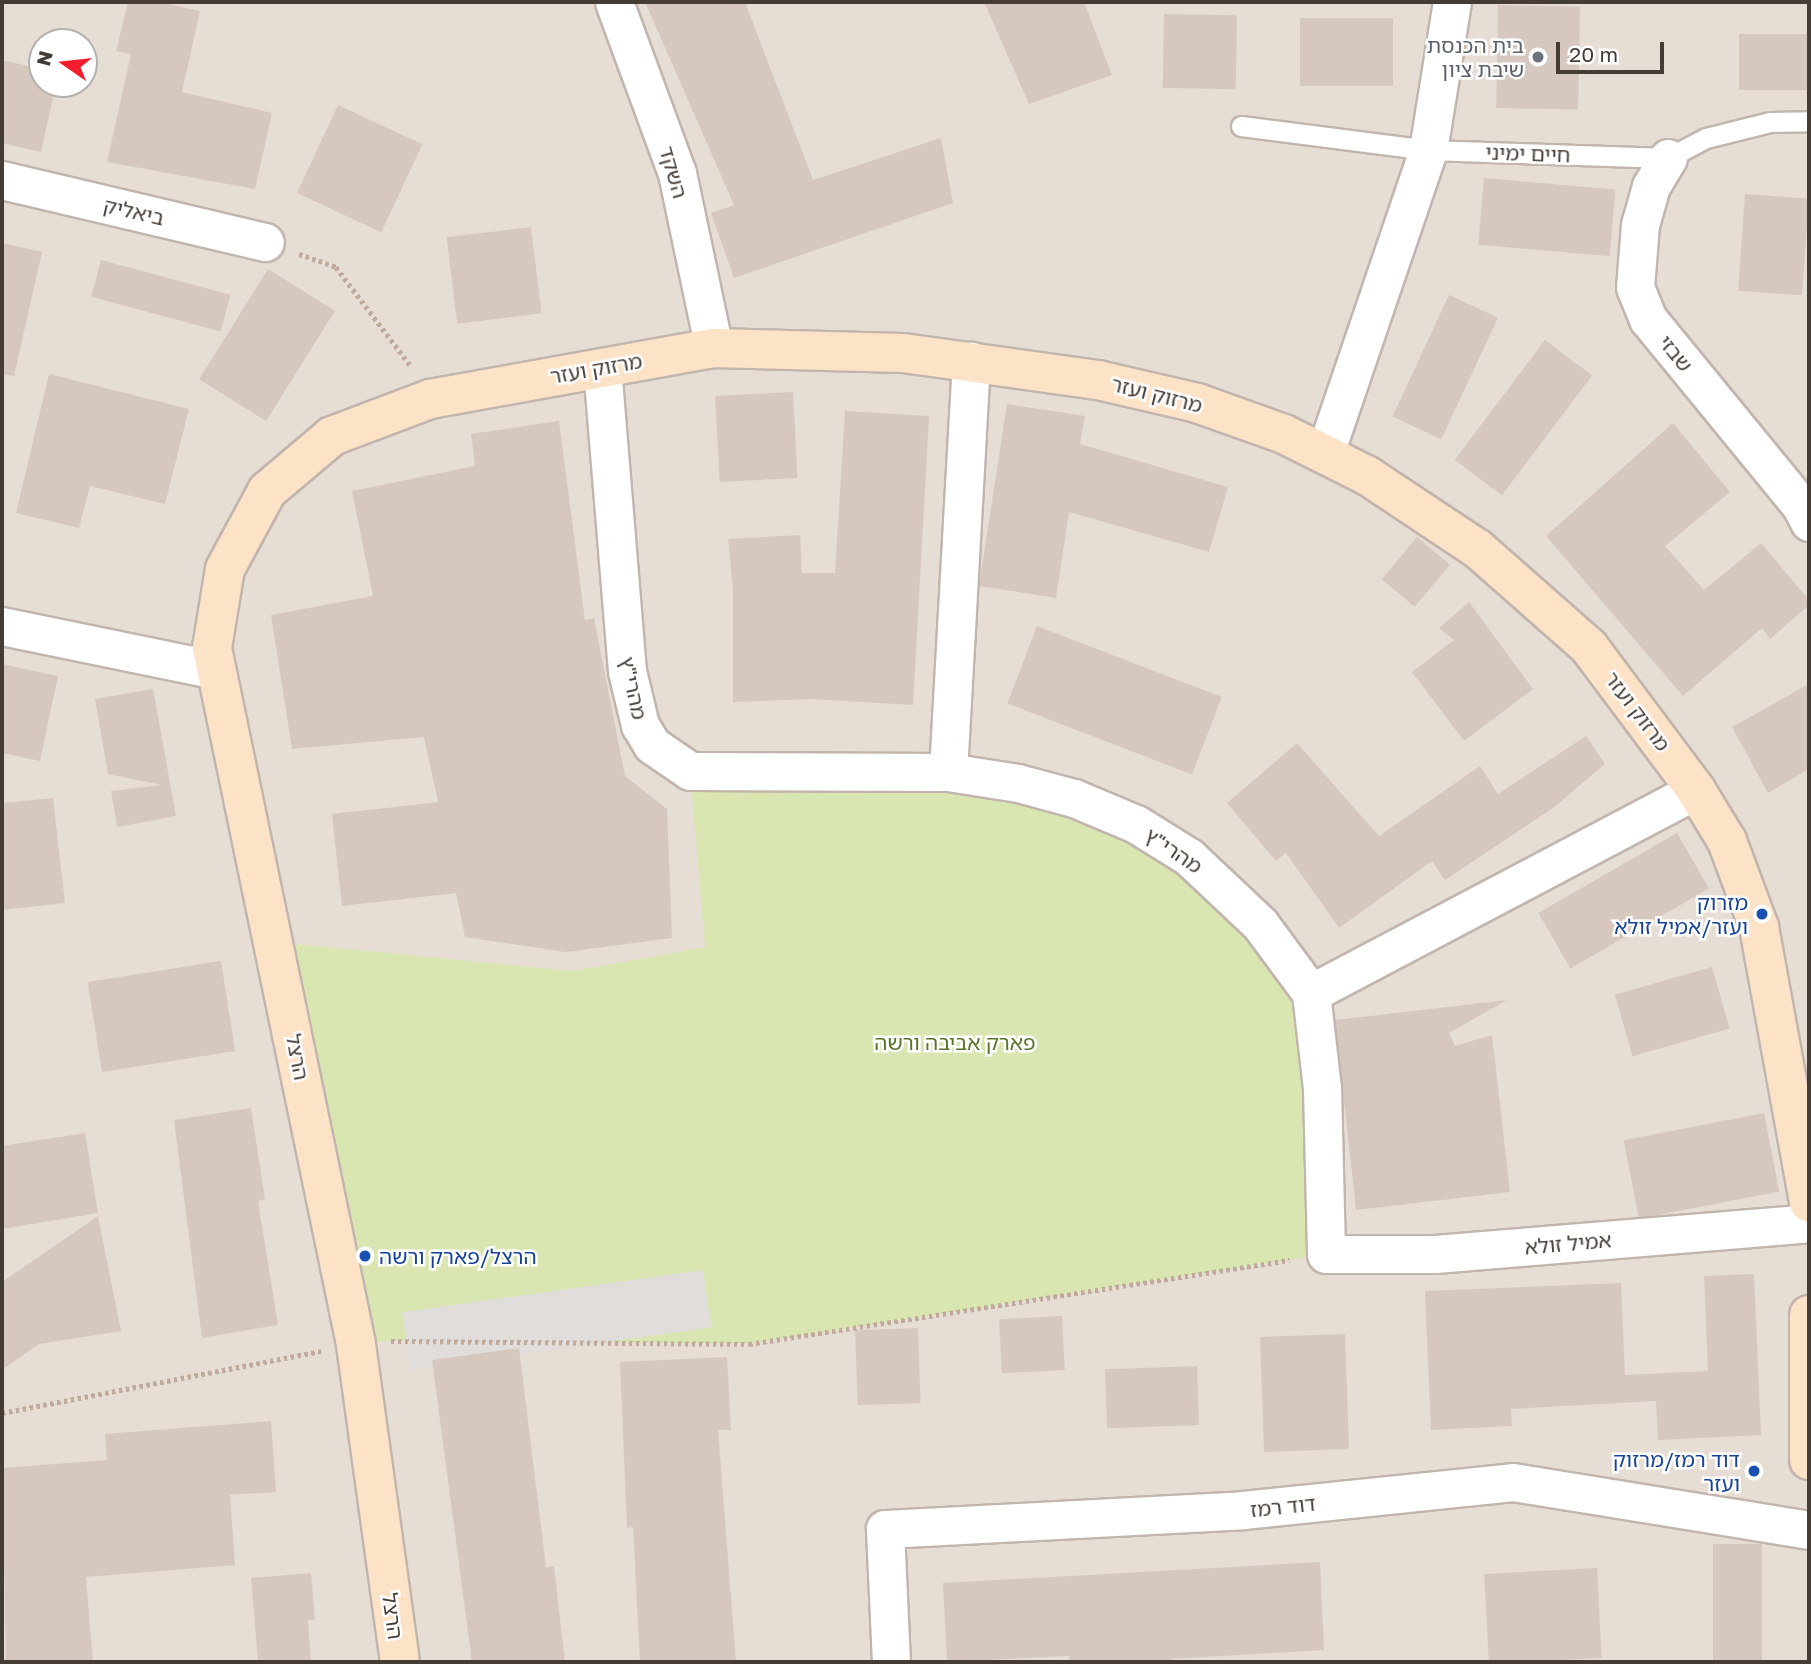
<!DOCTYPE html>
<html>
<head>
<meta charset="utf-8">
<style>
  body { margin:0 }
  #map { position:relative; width:1811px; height:1664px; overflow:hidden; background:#f3ece7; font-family:"Golos Text","Noto Sans Hebrew",sans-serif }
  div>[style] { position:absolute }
  .residential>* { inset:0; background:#e6ddd5 }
  .green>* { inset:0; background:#dae6b1 }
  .parking>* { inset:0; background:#e1dddb; transform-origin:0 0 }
  .building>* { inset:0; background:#d7c8bf; transform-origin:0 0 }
  .path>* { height:4.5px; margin-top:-2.25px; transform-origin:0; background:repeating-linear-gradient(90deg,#bfaa9b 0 3.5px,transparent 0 7px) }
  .roads { filter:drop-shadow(2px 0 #c1b5ad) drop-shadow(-2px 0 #c1b5ad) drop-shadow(0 2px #c1b5ad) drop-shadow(0 -2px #c1b5ad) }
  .lane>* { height:19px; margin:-9.5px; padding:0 9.5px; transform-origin:9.5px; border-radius:9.5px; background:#fff }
  .street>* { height:37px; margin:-18.5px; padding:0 18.5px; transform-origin:18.5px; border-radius:18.5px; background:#fff }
  .secondary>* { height:38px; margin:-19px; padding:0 19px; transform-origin:19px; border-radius:19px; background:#fce3c7 }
  .dots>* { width:19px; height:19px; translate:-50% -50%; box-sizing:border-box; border:4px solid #fff; border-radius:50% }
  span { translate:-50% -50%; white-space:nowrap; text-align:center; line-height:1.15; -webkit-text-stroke:5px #fff; paint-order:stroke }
  .worship-label { font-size:21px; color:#5b616d }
  .right { translate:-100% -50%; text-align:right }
  .street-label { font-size:21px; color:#453c36 }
  .transit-label { font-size:21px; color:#164399 }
  .left { translate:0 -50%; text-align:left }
  .park-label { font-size:21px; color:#58752b }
  .frame { position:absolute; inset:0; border:4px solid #453c36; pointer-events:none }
  .north { position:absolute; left:28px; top:28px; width:70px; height:70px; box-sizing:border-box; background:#fff; border:2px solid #b5b1af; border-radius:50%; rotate:284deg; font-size:19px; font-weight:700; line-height:28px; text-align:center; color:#453c36 }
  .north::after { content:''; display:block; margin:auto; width:24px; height:32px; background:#f21e2e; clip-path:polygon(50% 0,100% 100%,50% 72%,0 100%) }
  .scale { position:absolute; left:1556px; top:42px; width:108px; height:32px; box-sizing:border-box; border:4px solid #453c36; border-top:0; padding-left:9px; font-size:21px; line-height:24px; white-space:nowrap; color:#453c36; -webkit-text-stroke:5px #fff; paint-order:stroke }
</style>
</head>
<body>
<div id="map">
  <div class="residential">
    <i style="clip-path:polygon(evenodd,2px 2px,1809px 2px,1809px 1662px,2px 1662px,2px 2px,42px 42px,84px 42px,84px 84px,42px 84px,42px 42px)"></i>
  </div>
  <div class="green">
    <i style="clip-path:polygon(690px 771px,948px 772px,1136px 824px,1311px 993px,1326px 1254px,749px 1344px,402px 1340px,356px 1344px,275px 942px,573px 971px,705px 947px)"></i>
  </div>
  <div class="parking">
    <i style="left:703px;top:1270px;width:58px;height:304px;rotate:82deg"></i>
  </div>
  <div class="building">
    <i style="clip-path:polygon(128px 2px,160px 2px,200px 11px,182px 92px,272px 113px,255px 189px,107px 162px,131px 54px,116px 51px)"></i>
    <i style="clip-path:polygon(645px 2px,745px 2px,813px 180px,941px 138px,953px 203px,734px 278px,711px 213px,734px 205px)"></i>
    <i style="clip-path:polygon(984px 2px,1084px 2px,1112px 75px,1029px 104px)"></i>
    <i style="left:1498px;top:5px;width:82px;height:103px;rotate:1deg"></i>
    <i style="left:1164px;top:14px;width:73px;height:74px;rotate:1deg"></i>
    <i style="left:1300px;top:18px;width:93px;height:68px"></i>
    <i style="left:1739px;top:34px;width:70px;height:56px"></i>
    <i style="clip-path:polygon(2px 60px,42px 69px,42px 84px,56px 84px,41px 152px,2px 143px)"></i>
    <i style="left:338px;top:105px;width:93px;height:97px;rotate:25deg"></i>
    <i style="left:1484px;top:178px;width:132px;height:67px;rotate:5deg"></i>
    <i style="left:1745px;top:194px;width:64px;height:97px;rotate:4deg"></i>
    <i style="left:531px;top:227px;width:87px;height:85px;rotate:83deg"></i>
    <i style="clip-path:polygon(2px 243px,42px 252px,14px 376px,2px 374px)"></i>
    <i style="left:101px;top:260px;width:134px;height:38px;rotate:15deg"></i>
    <i style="left:268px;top:269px;width:79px;height:130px;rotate:32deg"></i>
    <i style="left:1449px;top:295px;width:54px;height:134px;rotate:25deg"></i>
    <i style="left:1545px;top:340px;width:59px;height:150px;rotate:37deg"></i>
    <i style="clip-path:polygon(49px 374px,189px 409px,165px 504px,90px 486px,79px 528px,16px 513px)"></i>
    <i style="left:793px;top:392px;width:86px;height:78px;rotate:87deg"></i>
    <i style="clip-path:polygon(1007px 404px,1085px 416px,1080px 444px,1228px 487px,1209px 552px,1069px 512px,1056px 598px,979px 586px)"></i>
    <i style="clip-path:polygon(845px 411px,929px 416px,913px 705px,811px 699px,733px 702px,733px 589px,728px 539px,800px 535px,802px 573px,835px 573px)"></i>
    <i style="clip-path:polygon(559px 421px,585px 620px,594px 618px,625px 776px,667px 809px,672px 938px,566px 952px,465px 937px,456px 893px,342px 906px,332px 814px,438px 802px,424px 737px,292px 749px,271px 615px,373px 596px,352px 491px,475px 466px,471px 434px)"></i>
    <i style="clip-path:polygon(1673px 423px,1730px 492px,1665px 546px,1704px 590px,1761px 543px,1809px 600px,1809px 605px,1770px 639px,1762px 628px,1683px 696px,1546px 536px)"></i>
    <i style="left:1417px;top:537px;width:43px;height:55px;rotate:40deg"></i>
    <i style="clip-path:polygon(1469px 602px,1533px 689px,1464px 741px,1412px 672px,1454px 640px,1439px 628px)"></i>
    <i style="left:1037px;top:626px;width:198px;height:83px;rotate:21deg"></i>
    <i style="clip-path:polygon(2px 664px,58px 676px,40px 761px,2px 753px)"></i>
    <i style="clip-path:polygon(1809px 684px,1809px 769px,1768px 793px,1732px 727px)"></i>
    <i style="clip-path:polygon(153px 689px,176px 816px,117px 827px,111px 791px,162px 785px,108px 774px,95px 699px)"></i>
    <i style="clip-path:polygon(1586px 736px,1605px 764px,1553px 808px,1445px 880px,1432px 861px,1339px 928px,1286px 853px,1276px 861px,1227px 803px,1297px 743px,1379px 836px,1480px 766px,1498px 794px)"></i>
    <i style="clip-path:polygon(53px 798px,65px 903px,2px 910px,2px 803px)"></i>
    <i style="left:1677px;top:833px;width:64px;height:160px;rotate:60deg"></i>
    <i style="left:221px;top:961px;width:91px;height:135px;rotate:81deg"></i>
    <i style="left:1712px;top:967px;width:64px;height:101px;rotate:74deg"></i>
    <i style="clip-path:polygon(1507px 1000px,1449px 1033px,1455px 1046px,1492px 1035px,1510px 1192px,1356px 1210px,1335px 1020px)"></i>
    <i style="clip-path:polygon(251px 1108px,265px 1199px,258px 1201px,278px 1325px,202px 1338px,174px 1120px)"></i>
    <i style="left:1764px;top:1113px;width:80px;height:143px;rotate:79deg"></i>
    <i style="clip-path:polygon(85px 1133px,98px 1213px,2px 1229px,2px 1146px)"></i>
    <i style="clip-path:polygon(98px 1216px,121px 1331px,39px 1344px,2px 1370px,2px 1282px)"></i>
    <i style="clip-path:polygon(1754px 1274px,1761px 1435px,1658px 1440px,1656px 1401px,1511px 1409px,1512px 1426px,1431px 1430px,1425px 1291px,1621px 1283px,1625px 1375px,1708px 1371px,1704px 1276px)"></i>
    <i style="left:1062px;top:1316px;width:54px;height:63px;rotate:87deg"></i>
    <i style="left:918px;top:1328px;width:75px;height:63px;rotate:88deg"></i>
    <i style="left:1345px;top:1334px;width:115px;height:85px;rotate:88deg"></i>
    <i style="clip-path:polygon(519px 1348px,546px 1567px,554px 1566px,565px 1662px,472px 1662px,432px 1360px)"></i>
    <i style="clip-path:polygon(727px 1357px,731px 1430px,718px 1430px,736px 1662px,640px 1662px,633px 1527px,627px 1528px,620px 1362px)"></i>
    <i style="left:1197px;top:1366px;width:59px;height:92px;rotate:88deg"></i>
    <i style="clip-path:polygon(271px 1421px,276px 1492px,230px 1495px,235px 1565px,86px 1577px,93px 1662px,6px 1662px,2px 1468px,107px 1460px,105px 1434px)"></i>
    <i style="left:1713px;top:1544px;width:49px;height:118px"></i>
    <i style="clip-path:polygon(1320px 1562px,1324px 1650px,1172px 1659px,1172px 1662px,1070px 1662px,1069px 1656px,947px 1662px,943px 1583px)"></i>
    <i style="left:1597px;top:1568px;width:90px;height:113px;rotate:87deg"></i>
    <i style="clip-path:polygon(311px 1573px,315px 1620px,308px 1620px,311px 1662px,258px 1662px,251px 1578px)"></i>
  </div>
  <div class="path">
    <i style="left:299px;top:254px;width:39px;rotate:19deg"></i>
    <i style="left:336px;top:267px;width:124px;rotate:52.9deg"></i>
    <i style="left:391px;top:1341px;width:358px;rotate:0.5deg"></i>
    <i style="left:749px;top:1344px;width:547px;rotate:-8.83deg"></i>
    <i style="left:2px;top:1413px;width:325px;rotate:-11deg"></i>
  </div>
  <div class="roads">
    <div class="lane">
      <i style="left:1241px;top:126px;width:189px;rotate:7.3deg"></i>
      <i style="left:1428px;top:150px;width:240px;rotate:1.9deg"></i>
      <i style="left:1668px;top:158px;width:43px;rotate:-27.8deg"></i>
      <i style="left:1706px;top:138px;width:66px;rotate:-14deg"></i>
      <i style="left:1770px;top:122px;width:39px;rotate:-1deg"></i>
    </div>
    <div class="street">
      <i style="left:614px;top:2px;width:182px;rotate:69.8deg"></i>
      <i style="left:677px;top:173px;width:179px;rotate:78.1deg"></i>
      <i style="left:1668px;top:158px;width:33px;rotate:121deg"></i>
      <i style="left:1651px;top:186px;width:41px;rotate:105.8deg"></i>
      <i style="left:1640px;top:225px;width:62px;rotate:94.6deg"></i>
      <i style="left:1635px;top:287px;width:35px;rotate:68deg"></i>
      <i style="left:1648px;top:319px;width:242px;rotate:50.7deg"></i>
      <i style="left:1801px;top:506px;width:18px;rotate:63deg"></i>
      <i style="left:2px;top:180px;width:270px;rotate:13.3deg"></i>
      <i style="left:602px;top:367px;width:305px;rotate:85.3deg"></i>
      <i style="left:627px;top:671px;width:56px;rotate:76.5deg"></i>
      <i style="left:640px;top:725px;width:23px;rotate:59deg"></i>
      <i style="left:652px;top:745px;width:46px;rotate:34.4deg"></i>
      <i style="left:690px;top:771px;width:258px;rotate:0.2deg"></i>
      <i style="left:948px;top:772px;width:71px;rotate:8.9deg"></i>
      <i style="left:1018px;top:783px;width:58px;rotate:15deg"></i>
      <i style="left:1074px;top:798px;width:67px;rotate:22.8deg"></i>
      <i style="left:1136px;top:824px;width:62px;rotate:31.9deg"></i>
      <i style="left:1189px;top:857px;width:98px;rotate:43.3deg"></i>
      <i style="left:1260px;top:924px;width:86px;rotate:53.5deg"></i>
      <i style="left:1311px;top:993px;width:96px;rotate:83.4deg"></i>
      <i style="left:1322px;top:1088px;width:166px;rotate:88.6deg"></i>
      <i style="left:1326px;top:1254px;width:109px"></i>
      <i style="left:1435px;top:1254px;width:375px;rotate:-4.7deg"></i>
      <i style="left:1325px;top:453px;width:320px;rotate:-71.2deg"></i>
      <i style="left:1428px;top:150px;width:150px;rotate:-80.8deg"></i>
      <i style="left:2px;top:626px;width:218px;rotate:11.6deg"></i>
      <i style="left:948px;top:772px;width:412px;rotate:-86.8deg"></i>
      <i style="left:1311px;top:993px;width:435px;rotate:-27.8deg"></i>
      <i style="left:891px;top:1662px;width:133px;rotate:-92.6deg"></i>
      <i style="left:885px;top:1529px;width:359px;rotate:-3deg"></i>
      <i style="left:1243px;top:1510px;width:271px;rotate:-5.9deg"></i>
      <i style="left:1513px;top:1482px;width:300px;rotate:9.2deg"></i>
    </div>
    <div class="secondary">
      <i style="left:1809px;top:1315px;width:145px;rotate:90deg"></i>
      <i style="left:400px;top:1662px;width:321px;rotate:-97.9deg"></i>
      <i style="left:356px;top:1344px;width:711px;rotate:-101.69deg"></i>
      <i style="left:212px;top:648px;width:80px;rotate:-80.7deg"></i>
      <i style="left:225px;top:569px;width:89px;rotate:-61.7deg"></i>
      <i style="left:267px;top:491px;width:85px;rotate:-40.2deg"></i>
      <i style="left:332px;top:436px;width:105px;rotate:-20.7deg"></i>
      <i style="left:430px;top:399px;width:289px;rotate:-10.2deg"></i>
      <i style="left:714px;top:348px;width:189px;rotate:1.5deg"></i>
      <i style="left:903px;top:353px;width:197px;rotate:7.9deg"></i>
      <i style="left:1098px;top:380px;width:102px;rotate:13.1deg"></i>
      <i style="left:1197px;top:403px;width:92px;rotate:19.6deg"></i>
      <i style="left:1284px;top:434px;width:94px;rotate:26.6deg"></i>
      <i style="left:1368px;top:476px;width:132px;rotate:33.6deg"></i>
      <i style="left:1478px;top:549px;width:148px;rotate:41.4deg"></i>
      <i style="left:1589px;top:647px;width:179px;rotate:53.2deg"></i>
      <i style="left:1696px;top:790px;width:60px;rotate:58.7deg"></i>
      <i style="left:1727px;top:841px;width:92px;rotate:69.6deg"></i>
      <i style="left:1759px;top:927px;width:280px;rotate:79.7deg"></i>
    </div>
  </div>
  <div class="dots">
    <i style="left:1538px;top:57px;background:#6b7280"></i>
    <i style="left:1762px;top:914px;background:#1a4fb4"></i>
    <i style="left:365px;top:1256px;background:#1a4fb4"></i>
    <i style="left:1754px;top:1471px;background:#1a4fb4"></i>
  </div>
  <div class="worship-label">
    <span class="right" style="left:1524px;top:57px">בית הכנסת<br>שיבת ציון</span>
  </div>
  <div class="street-label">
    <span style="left:1528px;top:153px;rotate:2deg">חיים ימיני</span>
    <span style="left:674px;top:172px;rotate:74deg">השקד</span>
    <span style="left:134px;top:211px;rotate:13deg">ביאליק</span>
    <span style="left:1676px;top:353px;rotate:51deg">שבזי</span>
    <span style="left:596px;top:368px;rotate:-10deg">מרזוק ועזר</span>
    <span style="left:1157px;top:394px;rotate:14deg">מרזוק ועזר</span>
    <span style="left:634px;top:688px;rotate:78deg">מהרי"ץ</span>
    <span style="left:1638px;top:711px;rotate:53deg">מרזוק ועזר</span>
    <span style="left:1174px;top:850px;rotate:34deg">מהרי"ץ</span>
    <span style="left:298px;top:1057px;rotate:79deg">הרצל</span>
    <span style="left:1568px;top:1243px;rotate:-5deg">אמיל זולא</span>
    <span style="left:1283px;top:1506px;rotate:-6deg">דוד רמז</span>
    <span style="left:393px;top:1616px;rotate:82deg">הרצל</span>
  </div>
  <div class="transit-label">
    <span class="right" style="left:1748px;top:914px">מזרוק<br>ועזר/אמיל זולא</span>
    <span class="left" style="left:379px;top:1256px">הרצל/פארק ורשה</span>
    <span class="right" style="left:1740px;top:1471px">דוד רמז/מרזוק<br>ועזר</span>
  </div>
  <div class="park-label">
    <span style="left:955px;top:1042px">פארק אביבה ורשה</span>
  </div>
  <div class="frame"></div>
  <div class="north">N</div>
  <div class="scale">20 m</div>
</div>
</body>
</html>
